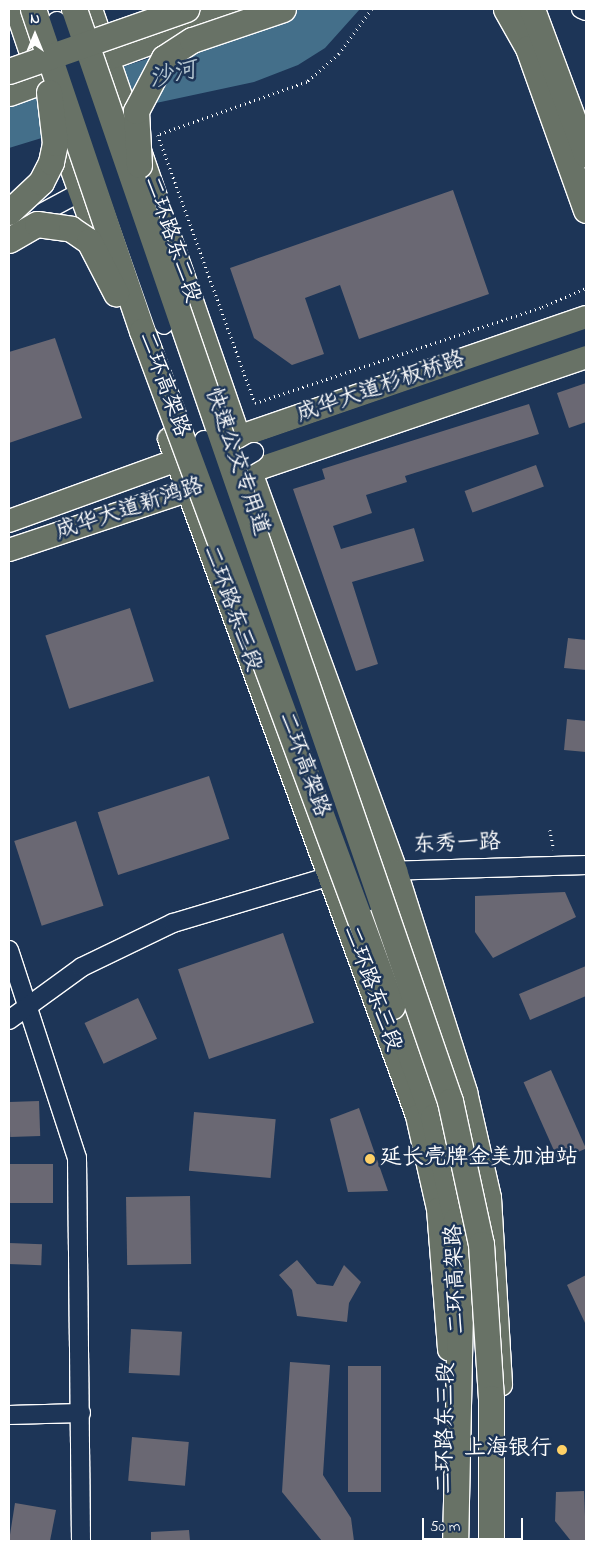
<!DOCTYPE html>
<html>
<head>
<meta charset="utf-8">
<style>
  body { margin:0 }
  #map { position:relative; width:595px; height:1550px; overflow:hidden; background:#1d3557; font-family:"Indie Flower","LXGW WenKai TC",sans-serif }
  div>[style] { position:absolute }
  .water>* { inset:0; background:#446f8a }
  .building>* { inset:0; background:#6a6873; transform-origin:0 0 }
  .path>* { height:2.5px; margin-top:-1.25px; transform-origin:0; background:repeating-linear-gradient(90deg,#fff 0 1px,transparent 0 5px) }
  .roads { filter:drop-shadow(1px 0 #fff) drop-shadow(-1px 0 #fff) drop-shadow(0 1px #fff) drop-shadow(0 -1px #fff) }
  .minor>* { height:18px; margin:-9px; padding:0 9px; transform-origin:9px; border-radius:9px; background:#1d3557 }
  .major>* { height:22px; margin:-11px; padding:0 11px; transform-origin:11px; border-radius:11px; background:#687266 }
  .highway>* { height:25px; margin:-12.5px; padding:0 12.5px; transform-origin:12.5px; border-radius:12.5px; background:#687266 }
  .bridges { filter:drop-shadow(1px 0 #fff) drop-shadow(-1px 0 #fff) drop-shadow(0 1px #fff) drop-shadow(0 -1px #fff) }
  .minor-bridge>* { height:18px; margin:-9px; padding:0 9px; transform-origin:9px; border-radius:9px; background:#1d3557 }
  .highway-bridge>* { height:25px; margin:-12.5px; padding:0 12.5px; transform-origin:12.5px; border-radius:12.5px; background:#687266 }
  .dots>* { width:14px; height:14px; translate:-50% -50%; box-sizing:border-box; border:2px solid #1d3557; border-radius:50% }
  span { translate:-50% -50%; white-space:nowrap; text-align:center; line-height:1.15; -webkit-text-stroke:5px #1d3557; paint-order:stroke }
  .street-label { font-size:22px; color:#fff }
  .poi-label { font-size:22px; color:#fff }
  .left { translate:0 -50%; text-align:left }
  .right { translate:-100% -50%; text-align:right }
  .water-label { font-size:24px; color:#b4c5d0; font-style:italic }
  .frame { position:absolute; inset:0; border:10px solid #fff; pointer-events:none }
  .north { position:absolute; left:10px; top:10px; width:50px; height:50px; -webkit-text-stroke:4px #1d3557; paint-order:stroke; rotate:0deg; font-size:14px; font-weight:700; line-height:20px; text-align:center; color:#fff }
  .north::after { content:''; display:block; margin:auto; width:18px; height:22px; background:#fff; clip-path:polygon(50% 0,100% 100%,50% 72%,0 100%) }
  .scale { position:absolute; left:422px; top:1518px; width:101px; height:22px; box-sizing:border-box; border:2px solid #fff; border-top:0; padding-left:6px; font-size:15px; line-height:18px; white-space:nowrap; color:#fff; -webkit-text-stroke:4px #1d3557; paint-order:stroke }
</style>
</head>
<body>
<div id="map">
  <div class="water">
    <i style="clip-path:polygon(296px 9px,360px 9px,325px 48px,298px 65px,254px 82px,156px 103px,9px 148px,9px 103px,150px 58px,275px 26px)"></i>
  </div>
  <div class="building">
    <i style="clip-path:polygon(453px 190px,489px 294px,359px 339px,340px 285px,305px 298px,324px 354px,292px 365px,254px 338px,230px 268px)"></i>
    <i style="clip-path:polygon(55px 338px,82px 418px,9px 443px,9px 352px)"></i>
    <i style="clip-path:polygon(586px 383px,586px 422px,569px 428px,557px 393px)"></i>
    <i style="clip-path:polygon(529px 404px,539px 434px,405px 476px,407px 482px,366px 495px,372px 513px,333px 526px,341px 549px,414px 528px,424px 561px,352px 582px,378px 664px,356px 671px,293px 489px,325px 479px,322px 469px)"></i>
    <i style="left:536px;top:465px;width:23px;height:76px;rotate:70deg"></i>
    <i style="left:130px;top:608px;width:77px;height:89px;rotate:72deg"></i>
    <i style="clip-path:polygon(568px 638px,586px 640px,586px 670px,564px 668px)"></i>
    <i style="clip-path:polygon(567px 719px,586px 721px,586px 752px,564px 750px)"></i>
    <i style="left:209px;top:776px;width:66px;height:117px;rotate:72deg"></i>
    <i style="left:76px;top:821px;width:89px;height:65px;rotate:72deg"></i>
    <i style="clip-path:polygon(565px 892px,576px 917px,493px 958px,475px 932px,475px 896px)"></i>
    <i style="left:283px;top:933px;width:95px;height:111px;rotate:71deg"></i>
    <i style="clip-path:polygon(586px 966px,586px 996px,530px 1020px,519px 994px)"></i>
    <i style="left:138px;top:998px;width:45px;height:59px;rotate:65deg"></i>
    <i style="left:551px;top:1070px;width:86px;height:30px;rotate:66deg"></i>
    <i style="left:39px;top:1101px;width:35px;height:30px;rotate:88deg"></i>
    <i style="clip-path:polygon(359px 1108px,388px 1191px,348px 1192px,330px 1119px)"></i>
    <i style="left:194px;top:1112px;width:82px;height:59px;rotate:5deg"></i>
    <i style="left:9px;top:1164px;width:44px;height:39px"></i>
    <i style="left:190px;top:1196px;width:68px;height:64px;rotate:89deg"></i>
    <i style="left:9px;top:1243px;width:33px;height:21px;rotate:2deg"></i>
    <i style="clip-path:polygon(297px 1260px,317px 1284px,333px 1286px,344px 1265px,361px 1282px,349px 1303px,347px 1322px,297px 1316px,292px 1290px,279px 1275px)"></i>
    <i style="clip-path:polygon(586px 1275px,586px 1325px,567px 1285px)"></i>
    <i style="left:131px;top:1329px;width:51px;height:44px;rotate:3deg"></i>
    <i style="clip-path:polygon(290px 1362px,330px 1365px,323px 1475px,351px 1518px,354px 1541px,322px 1541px,282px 1492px)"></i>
    <i style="left:348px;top:1366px;width:33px;height:126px"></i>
    <i style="left:132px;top:1437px;width:57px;height:44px;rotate:5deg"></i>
    <i style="clip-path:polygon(584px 1491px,586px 1541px,571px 1541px,555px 1521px,556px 1492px)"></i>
    <i style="clip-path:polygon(15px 1503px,56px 1510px,50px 1541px,9px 1541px)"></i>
    <i style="clip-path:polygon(189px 1530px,190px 1541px,151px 1541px,151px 1532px)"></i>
  </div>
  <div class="path">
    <i style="left:372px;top:9px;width:56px;rotate:126.3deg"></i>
    <i style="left:339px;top:54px;width:43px;rotate:138.8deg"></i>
    <i style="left:307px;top:82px;width:158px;rotate:160.4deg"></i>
    <i style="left:158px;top:135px;width:285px;rotate:70.1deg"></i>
    <i style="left:255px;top:403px;width:303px;rotate:-18.5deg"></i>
    <i style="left:542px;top:307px;width:48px;rotate:-23.4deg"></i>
    <i style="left:550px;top:830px;width:20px;rotate:79deg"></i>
  </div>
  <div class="roads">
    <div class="minor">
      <i style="left:51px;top:9px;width:13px;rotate:63deg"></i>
      <i style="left:581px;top:9px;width:5px;rotate:22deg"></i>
      <i style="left:23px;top:223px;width:64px;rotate:-28.2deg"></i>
      <i style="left:164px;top:325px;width:122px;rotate:70.8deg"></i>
      <i style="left:254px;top:452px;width:351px;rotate:-19.1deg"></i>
      <i style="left:385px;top:871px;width:201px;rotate:-1.7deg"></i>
      <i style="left:9px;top:950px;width:219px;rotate:71.9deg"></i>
      <i style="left:77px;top:1158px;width:383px;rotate:89.4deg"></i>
      <i style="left:9px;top:1020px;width:90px;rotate:-36deg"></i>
      <i style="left:82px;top:967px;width:101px;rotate:-25.8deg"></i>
      <i style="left:173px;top:923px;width:175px;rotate:-16.6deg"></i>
      <i style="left:9px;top:1415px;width:72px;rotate:-1.6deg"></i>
    </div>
    <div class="major">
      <i style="left:16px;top:9px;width:75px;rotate:71.3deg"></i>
      <i style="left:91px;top:9px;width:490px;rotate:70.9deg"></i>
      <i style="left:251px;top:472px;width:425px;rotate:70deg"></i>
      <i style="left:396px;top:871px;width:232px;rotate:72.4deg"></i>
      <i style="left:466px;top:1092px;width:109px;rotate:77.2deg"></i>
      <i style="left:490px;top:1198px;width:187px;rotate:86.6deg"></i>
      <i style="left:56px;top:126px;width:138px;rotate:70.1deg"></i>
      <i style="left:169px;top:439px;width:721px;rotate:69.88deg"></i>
      <i style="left:417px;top:1116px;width:95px;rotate:77.3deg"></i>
      <i style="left:438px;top:1209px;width:141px;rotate:85.5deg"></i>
      <i style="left:226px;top:441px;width:381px;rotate:-19deg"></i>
      <i style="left:237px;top:476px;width:369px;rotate:-18.8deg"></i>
      <i style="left:9px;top:521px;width:194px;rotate:-19.9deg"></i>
      <i style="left:9px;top:550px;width:202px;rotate:-18.4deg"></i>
    </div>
    <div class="highway">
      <i style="left:506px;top:9px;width:45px;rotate:60.6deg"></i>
      <i style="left:528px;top:48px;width:172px;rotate:70.3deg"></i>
      <i style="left:532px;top:9px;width:155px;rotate:69.6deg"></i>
      <i style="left:9px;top:93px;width:244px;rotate:-20.1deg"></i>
      <i style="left:392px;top:1006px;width:118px;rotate:69.7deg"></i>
      <i style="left:433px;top:1117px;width:106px;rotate:77.4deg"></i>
      <i style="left:456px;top:1220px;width:42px;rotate:83.2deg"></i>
      <i style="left:461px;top:1262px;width:279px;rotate:91.2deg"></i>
    </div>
  </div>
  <div class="bridges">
    <div class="minor-bridge">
      <i style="left:57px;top:21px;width:322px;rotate:70.6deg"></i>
      <i style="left:204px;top:440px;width:490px;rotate:70.7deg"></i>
      <i style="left:229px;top:478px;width:23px;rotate:-56deg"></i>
      <i style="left:242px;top:459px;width:14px;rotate:-30deg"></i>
    </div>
    <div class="highway-bridge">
      <i style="left:33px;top:9px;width:340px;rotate:71.3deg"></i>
      <i style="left:142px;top:331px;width:720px;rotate:69.68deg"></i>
      <i style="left:74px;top:9px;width:1155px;rotate:71deg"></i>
      <i style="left:450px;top:1101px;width:146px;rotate:77.8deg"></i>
      <i style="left:481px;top:1244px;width:154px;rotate:86.3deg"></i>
      <i style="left:491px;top:1398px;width:143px;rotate:90deg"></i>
      <i style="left:9px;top:71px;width:188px;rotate:-19.3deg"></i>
      <i style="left:139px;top:165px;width:54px;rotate:-93.2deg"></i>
      <i style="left:136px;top:111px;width:60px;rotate:-62.2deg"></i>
      <i style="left:164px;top:58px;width:33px;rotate:-33deg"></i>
      <i style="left:192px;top:40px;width:96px;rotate:-18.8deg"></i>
      <i style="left:9px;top:212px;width:44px;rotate:-43.2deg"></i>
      <i style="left:41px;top:182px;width:22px;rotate:-63deg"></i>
      <i style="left:51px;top:162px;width:19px;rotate:-78deg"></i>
      <i style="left:55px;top:143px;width:51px;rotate:-96.7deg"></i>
      <i style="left:9px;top:240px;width:32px;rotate:-30deg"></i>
      <i style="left:37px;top:224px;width:34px;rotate:8deg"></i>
      <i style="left:71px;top:229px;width:22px;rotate:34deg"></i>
      <i style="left:89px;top:241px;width:59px;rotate:62.6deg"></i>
    </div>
  </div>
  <div class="dots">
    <i style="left:370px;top:1159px;background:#ffd166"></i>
    <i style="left:562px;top:1450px;background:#ffd166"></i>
  </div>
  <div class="street-label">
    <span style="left:171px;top:240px;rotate:71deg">二环路东二段</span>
    <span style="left:163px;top:385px;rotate:70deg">二环高架路</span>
    <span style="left:381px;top:388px;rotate:-19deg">成华大道杉板桥路</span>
    <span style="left:236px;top:462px;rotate:71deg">快速公交专用道</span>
    <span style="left:130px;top:510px;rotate:-18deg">成华大道新鸿路</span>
    <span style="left:231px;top:609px;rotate:70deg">二环路东三段</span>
    <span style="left:303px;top:765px;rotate:70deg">二环高架路</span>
    <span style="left:457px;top:845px;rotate:-2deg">东秀一路</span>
    <span style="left:371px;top:989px;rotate:70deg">二环路东三段</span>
    <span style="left:457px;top:1279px;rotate:-92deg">二环高架路</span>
    <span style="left:447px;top:1428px;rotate:-89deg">二环路东三段</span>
  </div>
  <div class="poi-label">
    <span class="left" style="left:380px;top:1159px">延长壳牌金美加油站</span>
    <span class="right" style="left:552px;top:1450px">上海银行</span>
  </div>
  <div class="water-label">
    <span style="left:173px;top:76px;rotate:-13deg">沙河</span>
  </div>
  <div class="frame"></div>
  <div class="north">N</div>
  <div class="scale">50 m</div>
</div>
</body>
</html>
